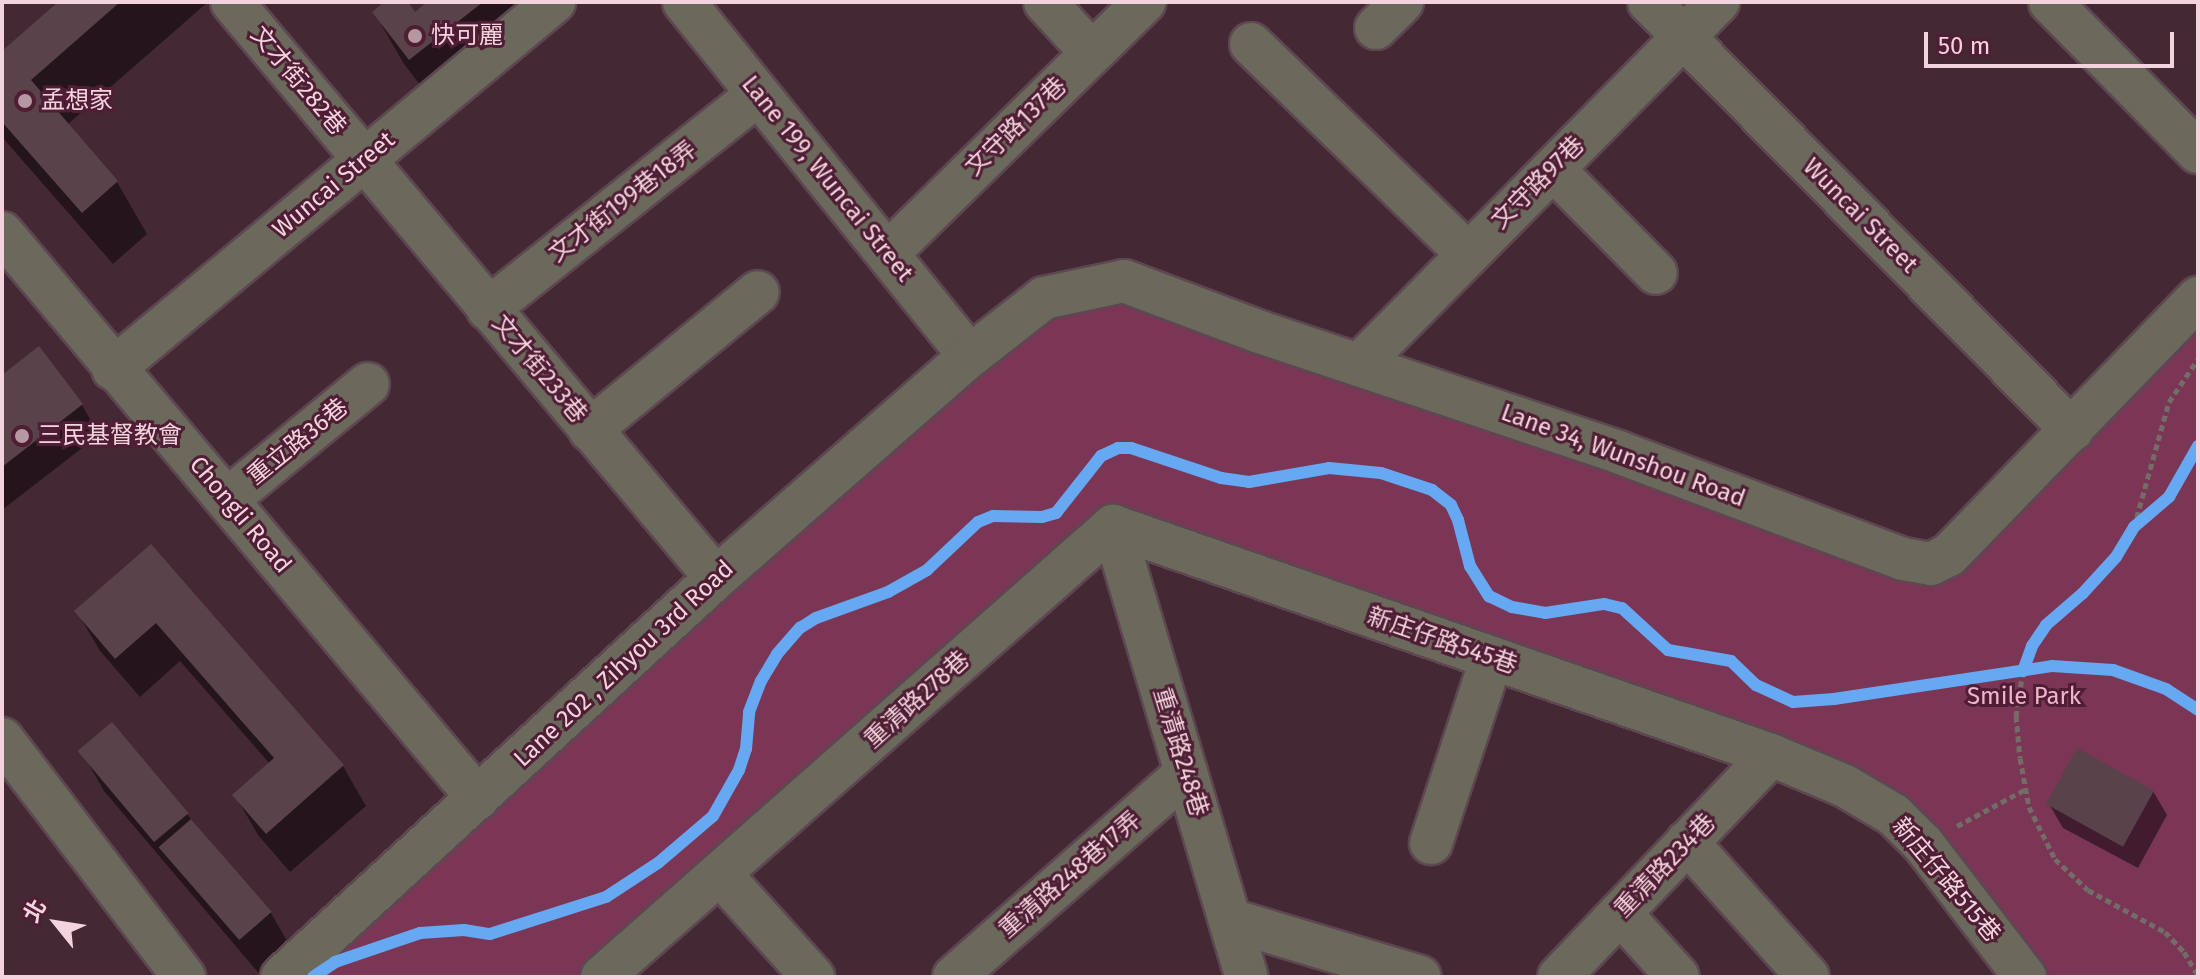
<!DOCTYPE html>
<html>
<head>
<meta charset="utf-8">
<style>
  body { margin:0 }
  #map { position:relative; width:2200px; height:979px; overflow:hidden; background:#442935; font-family:"Fira Sans","Noto Sans TC",sans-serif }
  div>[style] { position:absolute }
  .green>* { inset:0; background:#7b3656 }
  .shadow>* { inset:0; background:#0007 }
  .building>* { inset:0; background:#594249; transform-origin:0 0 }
  .path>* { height:5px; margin-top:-2.5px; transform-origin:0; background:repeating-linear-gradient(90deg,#746c67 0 6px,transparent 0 10px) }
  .roads { filter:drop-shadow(2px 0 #5d4751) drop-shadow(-2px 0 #5d4751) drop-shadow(0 2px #5d4751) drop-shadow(0 -2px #5d4751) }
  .minor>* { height:42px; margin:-21px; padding:0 21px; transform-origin:21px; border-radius:21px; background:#6b695c }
  .cycleway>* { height:12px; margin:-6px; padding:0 6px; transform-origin:6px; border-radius:6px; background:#66a8f1 }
  .dots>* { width:22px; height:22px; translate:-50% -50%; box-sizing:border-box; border:4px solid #4f1e34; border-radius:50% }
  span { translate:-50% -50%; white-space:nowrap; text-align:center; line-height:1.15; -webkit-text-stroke:6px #4f1e34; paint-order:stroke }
  .poi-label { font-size:24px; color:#f3d3de }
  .left { translate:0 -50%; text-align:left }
  .street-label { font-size:24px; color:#f3d3de }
  .park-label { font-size:24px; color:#f0b5cb }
  .frame { position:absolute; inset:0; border:4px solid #f3d3de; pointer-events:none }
  .north { position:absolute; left:16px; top:883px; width:80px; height:80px; -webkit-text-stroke:6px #4f1e34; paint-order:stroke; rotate:300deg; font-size:22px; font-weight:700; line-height:32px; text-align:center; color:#f3d3de }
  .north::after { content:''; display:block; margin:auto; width:28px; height:36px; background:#f3d3de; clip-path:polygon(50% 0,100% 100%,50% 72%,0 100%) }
  .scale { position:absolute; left:1924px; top:32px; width:250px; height:36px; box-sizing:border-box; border:4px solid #f3d3de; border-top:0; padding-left:10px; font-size:24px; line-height:28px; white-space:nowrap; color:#f3d3de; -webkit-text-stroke:6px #4f1e34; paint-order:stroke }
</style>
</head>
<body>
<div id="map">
  <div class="green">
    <i style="clip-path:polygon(1124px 281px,1927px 553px,2198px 286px,2198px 977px,2027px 977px,1894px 815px,1113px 526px,598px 977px,297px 977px,982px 373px,1044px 298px)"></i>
  </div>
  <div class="shadow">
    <i style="clip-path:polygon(61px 2px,208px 2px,67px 125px,117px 182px,147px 234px,113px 264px,2px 137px,2px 54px)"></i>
    <i style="clip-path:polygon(387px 2px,405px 2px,415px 14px,430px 2px,578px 2px,440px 111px,404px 64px,374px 12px)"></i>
    <i style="clip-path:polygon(38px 349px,82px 405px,99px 435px,2px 510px,2px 377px)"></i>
    <i style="clip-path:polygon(151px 546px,343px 766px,366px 806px,290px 872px,258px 835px,235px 795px,270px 764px,180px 661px,140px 697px,100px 651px,77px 612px)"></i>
    <i style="clip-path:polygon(81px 751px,187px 814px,271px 913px,294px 953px,262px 977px,104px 791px)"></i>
    <i style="clip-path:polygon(2153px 791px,2167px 815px,2138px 868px,2063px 828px,2049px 804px)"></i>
  </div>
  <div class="building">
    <i style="clip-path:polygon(58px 2px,120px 2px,31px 80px,118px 181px,82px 213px,2px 122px,2px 51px)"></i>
    <i style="clip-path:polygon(384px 2px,408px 2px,415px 12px,427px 2px,483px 2px,409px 60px,372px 12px)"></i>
    <i style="clip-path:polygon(39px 346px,83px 404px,2px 467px,2px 375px)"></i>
    <i style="clip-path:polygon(151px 544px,344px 765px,266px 834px,232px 795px,274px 758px,156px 623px,115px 659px,74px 611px)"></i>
    <i style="left:112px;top:722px;width:119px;height:45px;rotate:50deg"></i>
    <i style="left:2077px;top:748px;width:88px;height:64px;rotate:29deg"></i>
    <i style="left:191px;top:819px;width:123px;height:43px;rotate:49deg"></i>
  </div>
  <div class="path">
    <i style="left:2134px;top:527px;width:130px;rotate:-74.4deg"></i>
    <i style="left:2169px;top:402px;width:52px;rotate:-56deg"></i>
    <i style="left:2023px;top:671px;width:46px;rotate:98.8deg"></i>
    <i style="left:2016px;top:716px;width:42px;rotate:84.6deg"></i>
    <i style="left:2020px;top:758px;width:50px;rotate:79.6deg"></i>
    <i style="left:2029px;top:807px;width:58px;rotate:63.4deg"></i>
    <i style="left:2055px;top:859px;width:45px;rotate:43.2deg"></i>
    <i style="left:2088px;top:890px;width:88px;rotate:28.6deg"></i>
    <i style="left:2165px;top:932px;width:28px;rotate:46deg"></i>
    <i style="left:2184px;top:952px;width:27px;rotate:59deg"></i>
    <i style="left:1957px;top:826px;width:78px;rotate:-28.2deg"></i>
  </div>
  <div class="roads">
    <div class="minor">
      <i style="left:232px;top:2px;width:752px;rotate:49.96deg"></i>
      <i style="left:684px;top:2px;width:455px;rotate:51.1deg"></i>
      <i style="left:1045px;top:2px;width:69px;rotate:47.3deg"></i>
      <i style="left:1649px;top:2px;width:602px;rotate:45.34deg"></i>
      <i style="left:2050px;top:2px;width:211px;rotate:45.4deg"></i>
      <i style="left:1376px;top:28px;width:37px;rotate:-45deg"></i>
      <i style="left:1251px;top:44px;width:302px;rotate:44.1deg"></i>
      <i style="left:1553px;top:169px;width:146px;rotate:45.3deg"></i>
      <i style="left:2px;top:233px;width:739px;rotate:49.89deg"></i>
      <i style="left:888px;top:253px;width:359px;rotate:-44.4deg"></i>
      <i style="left:488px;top:309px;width:345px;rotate:-38.5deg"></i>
      <i style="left:1359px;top:365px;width:511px;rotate:-45.32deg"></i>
      <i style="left:113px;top:369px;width:574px;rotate:-39.77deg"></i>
      <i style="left:590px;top:430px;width:217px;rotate:-39.4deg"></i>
      <i style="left:228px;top:499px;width:181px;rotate:-39.4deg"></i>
      <i style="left:1113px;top:526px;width:697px;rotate:19.19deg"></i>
      <i style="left:1771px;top:755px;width:80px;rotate:22.7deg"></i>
      <i style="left:1845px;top:786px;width:57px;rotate:30.6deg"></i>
      <i style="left:1894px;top:815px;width:41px;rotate:45deg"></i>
      <i style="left:1923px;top:844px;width:168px;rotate:52.5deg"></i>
      <i style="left:1113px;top:526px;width:470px;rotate:73.5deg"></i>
      <i style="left:2px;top:739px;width:300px;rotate:52.6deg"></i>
      <i style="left:1687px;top:842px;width:181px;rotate:48.1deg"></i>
      <i style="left:1431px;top:843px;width:195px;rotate:-71.8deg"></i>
      <i style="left:720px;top:874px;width:139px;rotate:47.9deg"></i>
      <i style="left:1620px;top:913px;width:86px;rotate:47.8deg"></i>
      <i style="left:1230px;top:920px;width:198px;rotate:16.7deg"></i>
      <i style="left:282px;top:977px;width:590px;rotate:-42.59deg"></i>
      <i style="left:716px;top:578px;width:337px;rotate:-41.2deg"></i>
      <i style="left:970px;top:356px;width:94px;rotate:-38.1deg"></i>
      <i style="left:1044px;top:298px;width:82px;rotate:-12deg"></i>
      <i style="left:1124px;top:281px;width:145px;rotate:20.6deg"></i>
      <i style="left:1260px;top:332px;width:378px;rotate:18.5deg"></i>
      <i style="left:1618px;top:452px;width:304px;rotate:20.6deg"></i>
      <i style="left:1903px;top:559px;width:28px;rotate:10deg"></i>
      <i style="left:1931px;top:564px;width:20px;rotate:-27deg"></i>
      <i style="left:1949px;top:555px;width:358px;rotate:-45.9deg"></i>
      <i style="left:602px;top:977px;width:682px;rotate:-41.43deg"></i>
      <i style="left:954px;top:977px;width:309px;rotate:-41.3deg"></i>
      <i style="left:1559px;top:977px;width:307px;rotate:-46.3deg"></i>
    </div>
  </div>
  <div class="cycleway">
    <i style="left:2023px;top:671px;width:27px;rotate:-70deg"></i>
    <i style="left:2032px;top:646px;width:25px;rotate:-56deg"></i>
    <i style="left:2046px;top:625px;width:49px;rotate:-40.9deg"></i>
    <i style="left:2083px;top:593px;width:49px;rotate:-47.5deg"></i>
    <i style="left:2116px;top:557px;width:35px;rotate:-59deg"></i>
    <i style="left:2134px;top:527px;width:46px;rotate:-40.6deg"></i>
    <i style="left:2169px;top:497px;width:59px;rotate:-60.4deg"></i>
    <i style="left:313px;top:977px;width:27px;rotate:-34deg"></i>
    <i style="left:335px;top:962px;width:90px;rotate:-18.8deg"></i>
    <i style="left:420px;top:933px;width:44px;rotate:-3.9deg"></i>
    <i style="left:464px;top:930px;width:26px;rotate:9deg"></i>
    <i style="left:490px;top:934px;width:122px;rotate:-17.7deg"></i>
    <i style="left:606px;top:897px;width:62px;rotate:-33.2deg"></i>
    <i style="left:658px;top:863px;width:72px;rotate:-40.5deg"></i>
    <i style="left:713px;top:816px;width:53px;rotate:-60.5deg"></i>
    <i style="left:739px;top:770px;width:22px;rotate:-72deg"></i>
    <i style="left:746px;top:749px;width:37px;rotate:-85deg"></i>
    <i style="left:749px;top:712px;width:33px;rotate:-69deg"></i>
    <i style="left:761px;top:681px;width:31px;rotate:-59deg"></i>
    <i style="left:777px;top:654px;width:35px;rotate:-49deg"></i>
    <i style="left:800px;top:628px;width:19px;rotate:-32deg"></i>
    <i style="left:816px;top:618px;width:77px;rotate:-19.9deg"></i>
    <i style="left:888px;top:592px;width:45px;rotate:-29.4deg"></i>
    <i style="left:927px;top:570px;width:70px;rotate:-43.3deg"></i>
    <i style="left:978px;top:522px;width:16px;rotate:-22deg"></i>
    <i style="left:993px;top:516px;width:49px;rotate:1.2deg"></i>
    <i style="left:1042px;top:517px;width:15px;rotate:-16deg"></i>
    <i style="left:1056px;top:513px;width:73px;rotate:-51.7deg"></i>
    <i style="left:1101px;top:456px;width:19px;rotate:-25deg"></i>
    <i style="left:1118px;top:448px;width:13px"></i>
    <i style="left:1131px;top:448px;width:95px;rotate:18.4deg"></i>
    <i style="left:1221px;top:478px;width:28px;rotate:8deg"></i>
    <i style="left:1249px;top:482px;width:81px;rotate:-9.9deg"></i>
    <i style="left:1329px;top:468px;width:52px;rotate:5.5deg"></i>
    <i style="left:1381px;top:473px;width:54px;rotate:18.4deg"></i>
    <i style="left:1432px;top:490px;width:24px;rotate:38deg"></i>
    <i style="left:1451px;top:505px;width:17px;rotate:65deg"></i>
    <i style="left:1458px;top:520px;width:48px;rotate:75.4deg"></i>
    <i style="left:1470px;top:566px;width:36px;rotate:58deg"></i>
    <i style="left:1489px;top:596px;width:25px;rotate:26deg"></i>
    <i style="left:1512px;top:607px;width:34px;rotate:10deg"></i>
    <i style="left:1545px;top:613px;width:60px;rotate:-8.7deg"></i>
    <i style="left:1604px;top:604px;width:18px;rotate:13deg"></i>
    <i style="left:1622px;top:608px;width:62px;rotate:42.4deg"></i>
    <i style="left:1668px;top:650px;width:64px;rotate:9.9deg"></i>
    <i style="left:1731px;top:661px;width:35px;rotate:44deg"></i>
    <i style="left:1756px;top:685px;width:41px;rotate:24.7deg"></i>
    <i style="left:1793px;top:702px;width:41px;rotate:-4.2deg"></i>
    <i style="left:1834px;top:699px;width:220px;rotate:-8.6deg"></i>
    <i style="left:2052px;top:666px;width:61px;rotate:3.8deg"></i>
    <i style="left:2113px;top:670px;width:56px;rotate:19.7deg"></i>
    <i style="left:2166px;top:689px;width:38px;rotate:33deg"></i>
  </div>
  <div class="dots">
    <i style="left:415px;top:36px;background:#b698a3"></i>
    <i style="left:25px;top:101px;background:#b698a3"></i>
    <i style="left:22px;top:436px;background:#b698a3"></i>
  </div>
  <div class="poi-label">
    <span class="left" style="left:431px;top:36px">快可麗</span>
    <span class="left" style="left:41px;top:101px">孟想家</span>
    <span class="left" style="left:38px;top:436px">三民基督教會</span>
  </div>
  <div class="street-label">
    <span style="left:298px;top:81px;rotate:50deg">文才街282巷</span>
    <span style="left:1016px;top:127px;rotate:-44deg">文守路137巷</span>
    <span style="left:827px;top:179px;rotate:51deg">Lane 199, Wuncai Street</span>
    <span style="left:1538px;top:183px;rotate:-45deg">文守路97巷</span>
    <span style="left:334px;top:185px;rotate:-40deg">Wuncai Street</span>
    <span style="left:623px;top:202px;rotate:-38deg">文才街199巷18弄</span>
    <span style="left:1860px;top:216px;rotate:45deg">Wuncai Street</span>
    <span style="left:539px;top:369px;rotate:50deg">文才街233巷</span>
    <span style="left:298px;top:442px;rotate:-39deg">重立路36巷</span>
    <span style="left:1623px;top:456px;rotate:20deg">Lane 34, Wunshou Road</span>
    <span style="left:240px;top:515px;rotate:50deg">Chongli Road</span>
    <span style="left:1442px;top:641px;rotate:19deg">新庄仔路545巷</span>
    <span style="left:624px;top:664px;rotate:-43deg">Lane 202 , Zihyou 3rd Road</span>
    <span style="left:917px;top:700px;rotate:-42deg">重清路278巷</span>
    <span style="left:1180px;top:752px;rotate:73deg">重清路248巷</span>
    <span style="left:1665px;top:866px;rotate:-46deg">重清路234巷</span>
    <span style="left:1070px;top:875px;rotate:-41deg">重清路248巷17弄</span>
    <span style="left:1946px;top:880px;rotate:50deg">新庄仔路515巷</span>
  </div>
  <div class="park-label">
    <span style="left:2024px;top:697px">Smile Park</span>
  </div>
  <div class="frame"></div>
  <div class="north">北</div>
  <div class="scale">50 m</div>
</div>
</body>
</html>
